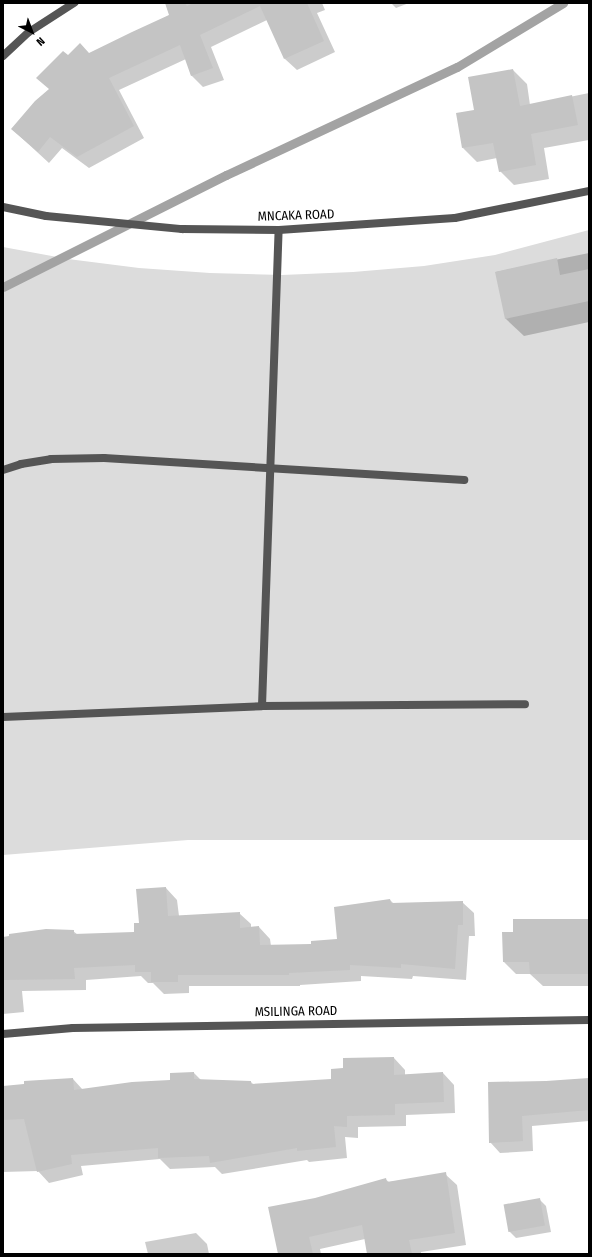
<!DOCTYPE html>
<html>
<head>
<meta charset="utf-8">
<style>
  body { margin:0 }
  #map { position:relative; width:592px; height:1257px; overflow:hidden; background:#fff; font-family:"Fira Sans Condensed",sans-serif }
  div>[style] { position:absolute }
  .green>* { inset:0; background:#dcdcdc }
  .shadow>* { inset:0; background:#0003 }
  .stream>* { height:9px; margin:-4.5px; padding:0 4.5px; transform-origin:4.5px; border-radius:4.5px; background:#a3a3a3 }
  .building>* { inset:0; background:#c4c4c4; transform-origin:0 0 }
  .minor>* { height:8px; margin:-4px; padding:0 4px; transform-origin:4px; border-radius:4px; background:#555 }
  span { translate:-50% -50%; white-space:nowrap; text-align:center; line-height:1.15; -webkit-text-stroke:3.5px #fff; paint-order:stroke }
  .street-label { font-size:13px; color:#000 }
  .frame { position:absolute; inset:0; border:4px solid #000; pointer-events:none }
  .north { position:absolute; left:12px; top:12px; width:40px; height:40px; -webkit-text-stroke:3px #fff; paint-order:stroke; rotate:138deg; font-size:11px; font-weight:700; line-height:16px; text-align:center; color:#000 }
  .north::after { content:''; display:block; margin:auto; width:14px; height:18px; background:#000; clip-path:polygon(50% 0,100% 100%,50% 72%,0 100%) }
</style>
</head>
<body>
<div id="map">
  <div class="green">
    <i style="clip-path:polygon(589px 230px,589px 840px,188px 840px,3px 855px,3px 247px,68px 259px,139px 268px,210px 273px,282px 275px,353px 272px,424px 266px,495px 255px)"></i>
  </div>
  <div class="shadow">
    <i style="clip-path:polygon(166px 3px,191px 3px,191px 5px,195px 3px,322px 3px,325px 10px,317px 13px,335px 52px,297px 70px,285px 59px,267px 20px,211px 47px,224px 80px,203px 87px,191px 75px,186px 59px,119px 90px,144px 138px,89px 168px,62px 148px,49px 163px,12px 129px,50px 90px,68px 57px,89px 54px,170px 15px)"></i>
    <i style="clip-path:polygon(391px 3px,409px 3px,396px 8px)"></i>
    <i style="clip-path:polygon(513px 70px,527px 84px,530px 105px,589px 93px,589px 140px,544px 148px,549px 179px,514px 185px,500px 171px,497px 158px,477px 162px,463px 148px,475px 110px)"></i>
    <i style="clip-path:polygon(589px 253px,589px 322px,524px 336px,506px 319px,496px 272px)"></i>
    <i style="clip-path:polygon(166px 888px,177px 900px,179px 916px,239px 913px,251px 924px,251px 928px,259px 927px,270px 939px,271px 946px,312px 945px,338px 940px,390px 900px,394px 904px,462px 902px,474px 913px,475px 936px,469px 936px,466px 980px,413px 976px,412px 979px,361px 976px,361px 981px,300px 985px,300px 986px,189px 986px,189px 993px,164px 994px,153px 983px,148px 983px,141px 976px,86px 980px,86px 990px,22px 991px,24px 1012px,3px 1014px,3px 938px,73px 931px,78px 935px,135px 933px)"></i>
    <i style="clip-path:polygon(589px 920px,589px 986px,543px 986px,530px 974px,516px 974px,504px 962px,514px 933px)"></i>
    <i style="clip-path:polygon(394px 1058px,405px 1070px,405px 1075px,443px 1073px,454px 1085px,455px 1113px,406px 1115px,406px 1126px,358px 1127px,358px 1138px,345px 1137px,347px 1158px,309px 1162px,307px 1160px,222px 1174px,215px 1167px,170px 1169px,160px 1159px,81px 1166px,83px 1175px,49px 1183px,38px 1171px,3px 1172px,3px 1087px,73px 1079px,83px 1090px,171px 1081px,194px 1073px,201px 1080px,251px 1082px,254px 1085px,332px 1080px,344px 1069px,344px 1059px)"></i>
    <i style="clip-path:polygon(589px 1079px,589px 1121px,532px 1126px,533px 1151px,500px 1153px,490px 1142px,546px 1082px)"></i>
    <i style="clip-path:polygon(445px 1174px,457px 1185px,466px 1245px,421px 1252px,421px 1254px,368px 1254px,365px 1239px,320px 1249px,321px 1254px,280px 1254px,315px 1199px,385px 1179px,389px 1182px)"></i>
    <i style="clip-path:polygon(540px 1200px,546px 1206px,551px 1232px,516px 1238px,509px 1231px)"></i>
    <i style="clip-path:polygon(196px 1233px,207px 1244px,209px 1254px,148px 1254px,145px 1242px)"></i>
  </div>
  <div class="stream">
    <i style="left:3px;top:287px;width:250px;rotate:-26.7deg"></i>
    <i style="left:226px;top:175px;width:255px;rotate:-25.1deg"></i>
    <i style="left:457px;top:67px;width:124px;rotate:-31.1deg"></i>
  </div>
  <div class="building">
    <i style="clip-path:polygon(165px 3px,185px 3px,187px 6px,193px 3px,307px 3px,324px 41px,284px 59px,260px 6px,200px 35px,213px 68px,191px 76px,180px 45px,109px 78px,134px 126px,77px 157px,50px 137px,38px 152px,11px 129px,35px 101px,49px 89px,36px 78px,63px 51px,68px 55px,80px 43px,89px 53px,132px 32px,169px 15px)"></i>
    <i style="clip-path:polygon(513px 69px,520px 106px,572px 95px,578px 125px,531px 134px,536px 165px,499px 172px,493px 143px,462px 148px,456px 113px,474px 110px,468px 77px)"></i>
    <i style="clip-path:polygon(557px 258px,560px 275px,589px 269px,589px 301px,505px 319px,495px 272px)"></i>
    <i style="clip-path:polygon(166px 887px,168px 916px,240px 912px,240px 928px,259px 926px,260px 945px,311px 944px,311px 941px,337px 939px,334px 907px,390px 899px,391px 903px,463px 901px,463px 925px,458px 925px,455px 969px,401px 964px,401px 968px,350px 965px,350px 970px,289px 973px,289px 975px,178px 975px,178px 982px,151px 982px,151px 972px,135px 972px,135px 965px,74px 968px,75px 979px,3px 980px,3px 937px,9px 936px,9px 934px,46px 929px,74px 930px,74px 934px,134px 932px,134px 923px,139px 923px,136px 889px)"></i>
    <i style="clip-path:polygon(513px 919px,589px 919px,589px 974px,530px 974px,529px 962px,503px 962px,502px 932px,513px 932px)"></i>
    <i style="clip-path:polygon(394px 1057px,394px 1075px,443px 1072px,444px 1102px,395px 1104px,395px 1115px,347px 1116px,347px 1127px,334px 1126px,336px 1147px,297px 1151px,297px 1148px,210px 1163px,209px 1156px,158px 1158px,158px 1148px,71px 1155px,72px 1164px,37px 1172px,24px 1119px,3px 1120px,3px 1086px,24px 1084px,24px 1081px,73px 1078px,74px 1090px,132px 1082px,170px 1080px,170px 1073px,194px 1072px,194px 1079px,251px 1081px,251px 1084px,331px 1079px,331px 1069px,343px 1068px,343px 1058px)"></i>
    <i style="clip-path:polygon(589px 1078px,589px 1110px,522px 1116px,523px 1141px,489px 1143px,488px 1082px,546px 1081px)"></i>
    <i style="clip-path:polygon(446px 1172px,455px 1233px,409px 1240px,412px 1254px,367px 1254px,362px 1225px,309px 1237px,313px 1254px,278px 1254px,268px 1207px,315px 1198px,386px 1178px,387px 1182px)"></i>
    <i style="left:540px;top:1198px;width:28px;height:37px;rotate:80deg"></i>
  </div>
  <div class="minor">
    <i style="left:3px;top:56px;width:35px;rotate:-43deg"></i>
    <i style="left:29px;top:32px;width:54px;rotate:-32.8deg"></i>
    <i style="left:3px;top:207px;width:44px;rotate:11.8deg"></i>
    <i style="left:46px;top:216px;width:137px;rotate:5.5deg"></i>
    <i style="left:182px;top:229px;width:97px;rotate:0.6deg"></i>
    <i style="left:279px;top:230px;width:176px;rotate:-3.9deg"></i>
    <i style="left:455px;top:218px;width:137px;rotate:-11.4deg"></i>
    <i style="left:3px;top:470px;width:19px;rotate:-18deg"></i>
    <i style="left:21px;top:464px;width:30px;rotate:-9deg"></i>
    <i style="left:51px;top:459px;width:53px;rotate:-1.1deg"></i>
    <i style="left:104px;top:458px;width:361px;rotate:3.5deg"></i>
    <i style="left:262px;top:706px;width:476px;rotate:-88deg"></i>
    <i style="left:3px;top:717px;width:259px;rotate:-2.4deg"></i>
    <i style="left:262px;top:706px;width:263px;rotate:-0.4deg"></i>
    <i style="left:3px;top:1034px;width:70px;rotate:-4.9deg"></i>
    <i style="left:73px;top:1028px;width:516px;rotate:-0.89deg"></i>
  </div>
  <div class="street-label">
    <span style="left:296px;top:216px;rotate:-2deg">MNCAKA ROAD</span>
    <span style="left:296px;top:1012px;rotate:-1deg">MSILINGA ROAD</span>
  </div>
  <div class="frame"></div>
  <div class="north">N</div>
</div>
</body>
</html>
